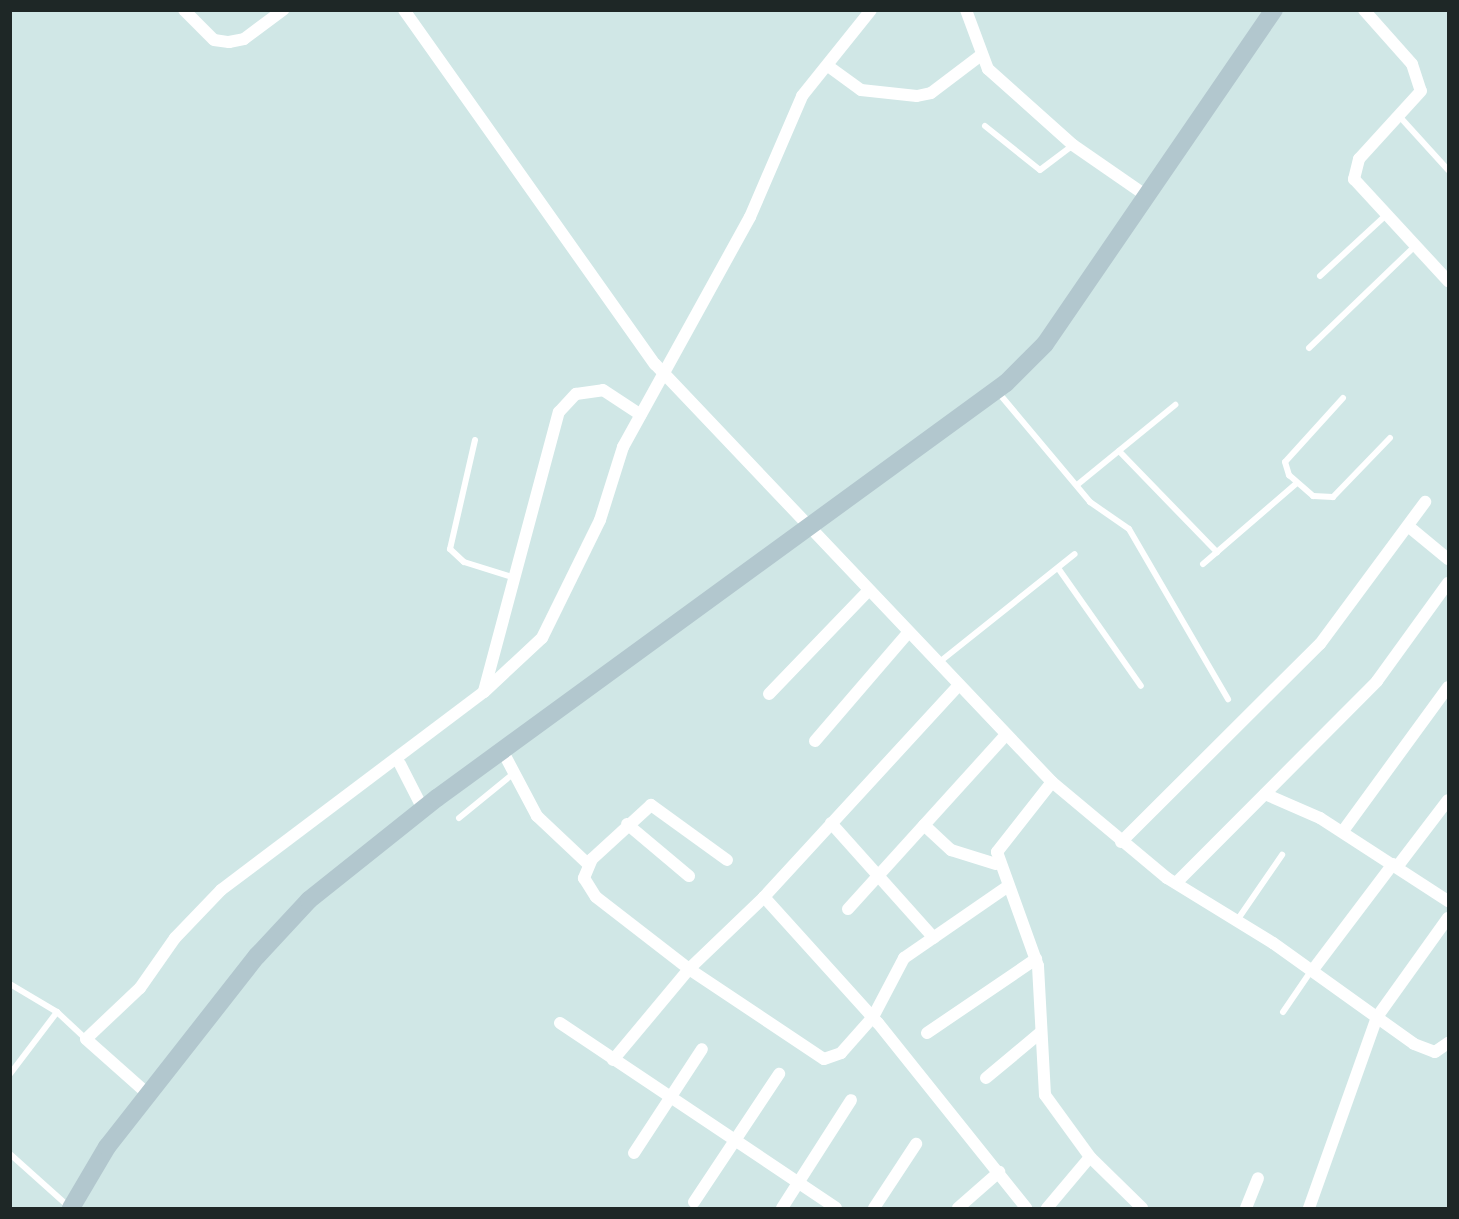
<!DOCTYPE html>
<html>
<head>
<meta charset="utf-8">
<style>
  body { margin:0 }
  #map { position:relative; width:1459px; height:1219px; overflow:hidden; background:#d0e7e6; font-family:Manrope,sans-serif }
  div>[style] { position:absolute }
  .service>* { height:6px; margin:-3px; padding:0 3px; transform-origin:3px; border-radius:3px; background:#fff }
  .minor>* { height:12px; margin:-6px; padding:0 6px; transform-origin:6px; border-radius:6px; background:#fff }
  .secondary>* { height:18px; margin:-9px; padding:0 9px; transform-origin:9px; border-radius:9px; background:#b2c7ce }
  span { translate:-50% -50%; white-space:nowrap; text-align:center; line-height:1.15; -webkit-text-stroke:4.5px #ddf4f3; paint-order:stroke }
  .frame { position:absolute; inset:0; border:12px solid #1e2726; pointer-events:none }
</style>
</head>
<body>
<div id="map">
  <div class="service">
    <i style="left:1400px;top:117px;width:72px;rotate:47.8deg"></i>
    <i style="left:985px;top:126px;width:70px;rotate:38.7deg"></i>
    <i style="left:1040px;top:170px;width:41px;rotate:-37.1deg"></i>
    <i style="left:1320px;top:276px;width:90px;rotate:-42.7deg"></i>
    <i style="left:1309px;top:348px;width:147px;rotate:-43.9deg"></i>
    <i style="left:997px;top:391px;width:145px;rotate:50deg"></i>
    <i style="left:1090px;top:502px;width:47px;rotate:34.7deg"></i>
    <i style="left:1129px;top:529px;width:197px;rotate:59.8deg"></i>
    <i style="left:1343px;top:398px;width:86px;rotate:132.2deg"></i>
    <i style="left:1285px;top:462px;width:14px;rotate:73deg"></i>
    <i style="left:1289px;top:475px;width:32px;rotate:41deg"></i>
    <i style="left:1313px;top:496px;width:20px;rotate:3deg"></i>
    <i style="left:1333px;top:497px;width:82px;rotate:-46deg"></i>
    <i style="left:475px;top:440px;width:112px;rotate:102.9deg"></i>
    <i style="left:450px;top:549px;width:19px;rotate:43deg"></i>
    <i style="left:464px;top:562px;width:53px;rotate:17.4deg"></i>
    <i style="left:1119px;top:451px;width:141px;rotate:45.9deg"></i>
    <i style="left:1077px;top:485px;width:127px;rotate:-39.2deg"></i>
    <i style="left:1203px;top:564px;width:124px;rotate:-40.8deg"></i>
    <i style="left:1058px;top:568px;width:144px;rotate:54.9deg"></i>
    <i style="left:937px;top:664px;width:176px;rotate:-38.6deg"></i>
    <i style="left:459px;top:818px;width:71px;rotate:-39.3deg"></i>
    <i style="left:1238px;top:919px;width:78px;rotate:-55.5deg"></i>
    <i style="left:10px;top:984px;width:55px;rotate:30.8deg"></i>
    <i style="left:1283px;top:1012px;width:50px;rotate:-55.7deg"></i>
    <i style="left:10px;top:1074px;width:78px;rotate:-52.8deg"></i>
    <i style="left:57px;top:1012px;width:40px;rotate:43deg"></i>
    <i style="left:10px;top:1154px;width:78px;rotate:41.9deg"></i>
  </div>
  <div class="minor">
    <i style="left:184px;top:10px;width:42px;rotate:45deg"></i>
    <i style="left:214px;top:40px;width:15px;rotate:8deg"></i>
    <i style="left:229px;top:42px;width:15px;rotate:-11deg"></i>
    <i style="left:244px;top:39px;width:49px;rotate:-36.6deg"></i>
    <i style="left:404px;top:10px;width:434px;rotate:54.7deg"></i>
    <i style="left:655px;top:364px;width:576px;rotate:46.48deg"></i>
    <i style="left:1052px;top:782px;width:89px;rotate:128.2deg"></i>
    <i style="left:997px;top:852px;width:121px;rotate:70.2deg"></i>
    <i style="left:1038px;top:966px;width:129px;rotate:86.9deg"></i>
    <i style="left:1045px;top:1095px;width:77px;rotate:54deg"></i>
    <i style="left:1090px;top:1157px;width:67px;rotate:130.1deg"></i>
    <i style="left:966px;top:10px;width:63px;rotate:69.6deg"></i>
    <i style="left:988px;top:69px;width:114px;rotate:41.8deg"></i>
    <i style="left:1073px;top:145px;width:91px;rotate:34.7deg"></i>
    <i style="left:1364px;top:10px;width:72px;rotate:48.4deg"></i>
    <i style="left:1412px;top:64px;width:28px;rotate:72deg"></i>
    <i style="left:1421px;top:91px;width:92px;rotate:132.4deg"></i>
    <i style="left:1359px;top:159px;width:21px;rotate:104deg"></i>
    <i style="left:1354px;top:179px;width:139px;rotate:47.3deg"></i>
    <i style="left:828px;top:66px;width:41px;rotate:36deg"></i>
    <i style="left:861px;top:90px;width:56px;rotate:6.1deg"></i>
    <i style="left:917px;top:96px;width:14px;rotate:-12deg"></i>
    <i style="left:931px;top:93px;width:63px;rotate:-37.2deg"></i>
    <i style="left:1408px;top:526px;width:52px;rotate:39.5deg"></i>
    <i style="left:484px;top:691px;width:289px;rotate:-75deg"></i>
    <i style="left:559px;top:412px;width:25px;rotate:-47deg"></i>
    <i style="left:576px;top:394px;width:27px;rotate:-8deg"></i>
    <i style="left:603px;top:390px;width:45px;rotate:33.3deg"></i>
    <i style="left:769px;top:694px;width:141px;rotate:-46.1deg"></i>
    <i style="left:815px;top:741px;width:141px;rotate:-49.3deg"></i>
    <i style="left:502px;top:750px;width:75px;rotate:62.1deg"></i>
    <i style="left:537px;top:816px;width:70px;rotate:43.3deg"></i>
    <i style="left:400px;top:764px;width:51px;rotate:62.9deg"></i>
    <i style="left:1052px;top:782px;width:150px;rotate:39.9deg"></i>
    <i style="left:1167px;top:878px;width:124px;rotate:31.5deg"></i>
    <i style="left:1273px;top:943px;width:173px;rotate:35.6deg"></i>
    <i style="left:1414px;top:1044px;width:22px;rotate:21deg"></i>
    <i style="left:1435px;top:1052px;width:16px;rotate:-35deg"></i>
    <i style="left:1265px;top:794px;width:60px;rotate:23.6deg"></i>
    <i style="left:1320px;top:818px;width:153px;rotate:33deg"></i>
    <i style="left:831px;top:823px;width:154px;rotate:48.2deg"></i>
    <i style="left:627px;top:824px;width:81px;rotate:40deg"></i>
    <i style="left:924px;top:825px;width:37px;rotate:43deg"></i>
    <i style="left:951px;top:850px;width:47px;rotate:17.3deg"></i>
    <i style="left:1343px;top:831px;width:178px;rotate:-53.9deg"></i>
    <i style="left:1121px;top:842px;width:281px;rotate:-44.9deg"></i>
    <i style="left:1320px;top:644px;width:177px;rotate:-53.5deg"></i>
    <i style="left:727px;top:860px;width:94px;rotate:-144.1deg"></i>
    <i style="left:651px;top:805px;width:80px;rotate:137.5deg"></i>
    <i style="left:592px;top:859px;width:21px;rotate:113deg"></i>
    <i style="left:584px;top:878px;width:22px;rotate:58deg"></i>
    <i style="left:596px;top:897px;width:118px;rotate:37.7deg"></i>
    <i style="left:689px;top:969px;width:162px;rotate:33.7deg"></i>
    <i style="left:824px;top:1059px;width:18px;rotate:-19deg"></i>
    <i style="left:841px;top:1053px;width:48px;rotate:-48.4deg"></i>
    <i style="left:873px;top:1017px;width:67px;rotate:-62.3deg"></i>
    <i style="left:904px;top:958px;width:125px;rotate:-34.6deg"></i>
    <i style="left:1397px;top:867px;width:84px;rotate:-52.7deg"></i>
    <i style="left:1176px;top:883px;width:285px;rotate:-45.1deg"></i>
    <i style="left:1377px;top:681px;width:121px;rotate:-54.1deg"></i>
    <i style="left:764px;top:897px;width:170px;rotate:47.9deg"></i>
    <i style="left:878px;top:1023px;width:237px;rotate:51.3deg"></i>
    <i style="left:848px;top:909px;width:234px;rotate:-47.8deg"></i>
    <i style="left:1312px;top:971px;width:134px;rotate:-52.9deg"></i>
    <i style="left:560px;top:1023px;width:332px;rotate:33.8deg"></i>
    <i style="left:927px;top:1033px;width:132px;rotate:-34.2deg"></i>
    <i style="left:613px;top:1060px;width:119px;rotate:-50.1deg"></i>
    <i style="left:689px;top:969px;width:104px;rotate:-43.8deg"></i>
    <i style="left:764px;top:897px;width:285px;rotate:-47.4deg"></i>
    <i style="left:986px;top:1078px;width:70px;rotate:-39.8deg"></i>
    <i style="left:149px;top:1095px;width:84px;rotate:-138.4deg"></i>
    <i style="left:86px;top:1039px;width:74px;rotate:-43.4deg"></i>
    <i style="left:140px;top:988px;width:61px;rotate:-55deg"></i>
    <i style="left:175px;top:938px;width:66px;rotate:-46.2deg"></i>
    <i style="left:221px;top:890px;width:329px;rotate:-37deg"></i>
    <i style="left:484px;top:692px;width:79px;rotate:-43deg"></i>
    <i style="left:542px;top:638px;width:131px;rotate:-63.8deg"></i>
    <i style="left:600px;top:520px;width:77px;rotate:-72.5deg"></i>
    <i style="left:623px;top:447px;width:263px;rotate:-61.1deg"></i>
    <i style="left:750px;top:217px;width:132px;rotate:-66.7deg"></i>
    <i style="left:802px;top:96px;width:110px;rotate:-51.3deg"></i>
    <i style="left:634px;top:1153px;width:124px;rotate:-56.8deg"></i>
    <i style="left:1090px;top:1157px;width:73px;rotate:44.4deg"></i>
    <i style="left:694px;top:1202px;width:154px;rotate:-56.4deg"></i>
    <i style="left:782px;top:1208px;width:128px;rotate:-57.4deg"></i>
    <i style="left:874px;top:1208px;width:77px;rotate:-56.7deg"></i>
    <i style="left:958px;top:1208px;width:55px;rotate:-41.3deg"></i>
    <i style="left:1246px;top:1208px;width:32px;rotate:-68deg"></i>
    <i style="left:1309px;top:1208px;width:203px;rotate:-70.4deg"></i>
    <i style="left:1377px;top:1017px;width:122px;rotate:-54.4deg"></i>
  </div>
  <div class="secondary">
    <i style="left:71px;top:1208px;width:71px;rotate:-59.5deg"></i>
    <i style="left:107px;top:1147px;width:243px;rotate:-51.9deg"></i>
    <i style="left:257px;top:956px;width:76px;rotate:-47.1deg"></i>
    <i style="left:309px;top:900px;width:164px;rotate:-38.6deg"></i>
    <i style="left:437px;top:798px;width:704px;rotate:-36.11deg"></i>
    <i style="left:1006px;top:383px;width:55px;rotate:-45deg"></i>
    <i style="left:1045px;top:344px;width:405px;rotate:-55.6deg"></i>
  </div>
  <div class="frame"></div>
</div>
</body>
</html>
